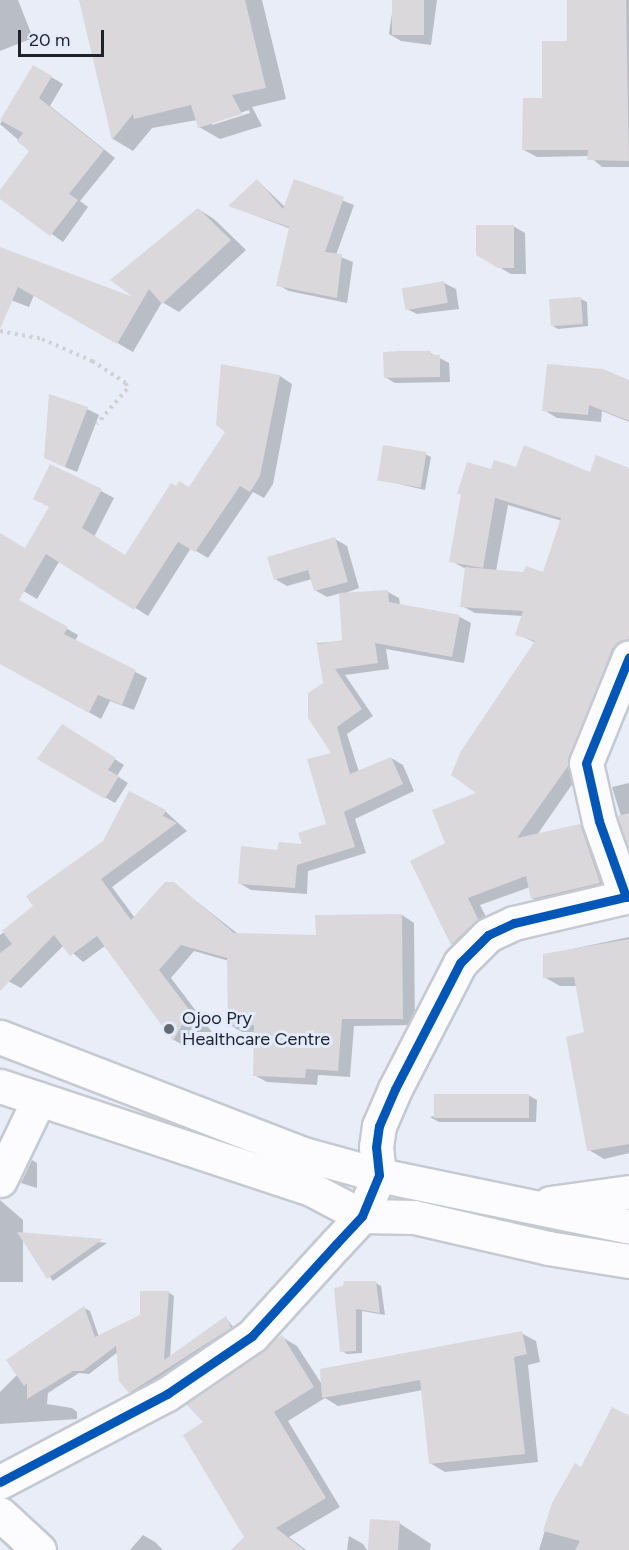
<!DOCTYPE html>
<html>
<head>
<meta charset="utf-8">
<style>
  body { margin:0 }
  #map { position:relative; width:629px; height:1550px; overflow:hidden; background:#e8edf8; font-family:Figtree,sans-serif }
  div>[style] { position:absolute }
  .shadow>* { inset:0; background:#0003 }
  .building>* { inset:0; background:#dad8db; transform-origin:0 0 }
  .path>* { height:4px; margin-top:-2px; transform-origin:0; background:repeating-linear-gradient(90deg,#cfd1d4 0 3px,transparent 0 7.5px) }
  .roads { filter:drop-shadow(2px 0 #c5c9d1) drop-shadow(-2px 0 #c5c9d1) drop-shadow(0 2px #c5c9d1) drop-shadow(0 -2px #c5c9d1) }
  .minor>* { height:33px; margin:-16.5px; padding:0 16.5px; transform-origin:16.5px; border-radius:16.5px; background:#fcfcfe }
  .major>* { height:33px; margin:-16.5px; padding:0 16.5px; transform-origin:16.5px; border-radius:16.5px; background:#fcfcfe }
  .cycleway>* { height:9px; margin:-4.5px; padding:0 4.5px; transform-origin:4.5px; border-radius:4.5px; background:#0057b8 }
  .dots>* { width:16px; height:16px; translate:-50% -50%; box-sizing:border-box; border:3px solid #e2eafe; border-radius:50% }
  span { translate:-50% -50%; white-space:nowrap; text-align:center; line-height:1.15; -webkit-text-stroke:6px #e2eafe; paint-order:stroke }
  .poi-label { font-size:18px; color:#1f2229 }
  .left { translate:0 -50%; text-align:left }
  .scale { position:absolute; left:18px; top:30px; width:86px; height:27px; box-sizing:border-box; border:3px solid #1f2229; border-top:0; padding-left:8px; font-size:18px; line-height:21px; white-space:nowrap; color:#1f2229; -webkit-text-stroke:4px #e2eafe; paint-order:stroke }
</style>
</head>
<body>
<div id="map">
  <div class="shadow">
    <i style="clip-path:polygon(0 0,18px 0,33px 38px,0 51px)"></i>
    <i style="clip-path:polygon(evenodd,80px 0,262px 0,286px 99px,252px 107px,262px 126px,220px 139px,199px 127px,197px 120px,152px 128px,133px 151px,113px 139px,80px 0,249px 110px,250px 113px,212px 125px,212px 122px,249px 110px)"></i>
    <i style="clip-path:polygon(394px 0,437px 0,431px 45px,401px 41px,389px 34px)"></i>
    <i style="clip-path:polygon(569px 0,629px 0,629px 167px,602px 167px,589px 156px,537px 157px,524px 150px,544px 100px,569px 82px)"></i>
    <i style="clip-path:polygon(34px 67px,63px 84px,50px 106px,115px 158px,80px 201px,88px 207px,63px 242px,0 197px,31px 151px,0 124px)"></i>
    <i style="clip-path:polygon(258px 181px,285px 207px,294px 181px,354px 205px,336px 255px,353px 262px,347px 303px,289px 291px,278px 285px,291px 229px,230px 206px)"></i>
    <i style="clip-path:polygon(198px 209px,214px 219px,246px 250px,179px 312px,162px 302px,133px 352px,34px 295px,29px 307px,0 296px,0 249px,139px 301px)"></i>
    <i style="clip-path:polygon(513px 226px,525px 233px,526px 274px,511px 274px,477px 254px)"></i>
    <i style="clip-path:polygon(444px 283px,456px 289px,459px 309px,417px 314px,405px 308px)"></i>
    <i style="clip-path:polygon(581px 299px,587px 302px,588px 326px,558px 329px,553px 326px)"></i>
    <i style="clip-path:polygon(430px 353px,449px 363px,450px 382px,395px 383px,385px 377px)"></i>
    <i style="clip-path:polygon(280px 376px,292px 384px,273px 484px,264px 498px,253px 492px,208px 558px,191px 548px,148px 616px,60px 560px,37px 599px,0 577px,0 534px,25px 549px,101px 491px,114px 498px,94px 537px,126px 557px,177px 488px,190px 489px)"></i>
    <i style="clip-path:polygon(629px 382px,629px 422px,602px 411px,601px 422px,557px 418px,544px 410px)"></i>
    <i style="clip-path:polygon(87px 409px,99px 415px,77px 472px,58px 464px)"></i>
    <i style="clip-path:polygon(425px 454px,431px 457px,425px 490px,377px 479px)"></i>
    <i style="clip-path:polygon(evenodd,517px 469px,591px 474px,629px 470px,629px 651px,580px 773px,537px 835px,580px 825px,593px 833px,612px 890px,545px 906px,532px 898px,530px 887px,480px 905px,491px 927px,465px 951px,452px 944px,412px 862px,447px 843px,479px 793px,536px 643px,517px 634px,522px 616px,475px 613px,462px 606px,466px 569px,451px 561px,462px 495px,458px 493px,492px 471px,517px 469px,508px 505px,562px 521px,544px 574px,496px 571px,508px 505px)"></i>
    <i style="clip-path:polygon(335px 539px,347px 546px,359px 588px,343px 594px,388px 592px,399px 598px,400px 605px,460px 617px,471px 623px,464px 663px,386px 649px,389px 669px,345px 675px,373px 716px,347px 734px,359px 772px,391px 758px,403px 765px,414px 791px,355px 819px,366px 853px,308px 871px,307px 894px,251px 890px,239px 883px,278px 851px,304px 845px,328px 825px,333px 753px,318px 643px,343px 641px,341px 593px,327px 597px,315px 590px,312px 579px,287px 586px,275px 579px)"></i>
    <i style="clip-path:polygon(20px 602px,78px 635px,75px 641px,147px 678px,134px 710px,110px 701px,101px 719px,0 663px,0 637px)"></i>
    <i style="clip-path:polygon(72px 732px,124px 765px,117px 776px,128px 783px,115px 803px,39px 759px)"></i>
    <i style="clip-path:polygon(629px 783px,629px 842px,612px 787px)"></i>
    <i style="clip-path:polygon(165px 811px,187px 831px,112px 887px,135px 918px,173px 883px,238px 934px,317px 937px,402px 915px,414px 923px,415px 1025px,354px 1026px,350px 1077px,318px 1075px,317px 1085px,267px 1082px,254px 1075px,256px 1032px,242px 1032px,230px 1025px,229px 961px,194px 951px,171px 978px,212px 1032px,195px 1032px,186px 1047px,174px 1040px,105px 946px,83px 962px,64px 945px,21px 988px,8px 981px,0 982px,0 935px)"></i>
    <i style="clip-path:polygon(629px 937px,629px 1153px,604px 1159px,589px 1150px,585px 1033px,577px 986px,560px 986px,544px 977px,544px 955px)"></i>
    <i style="clip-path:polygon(528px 1095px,537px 1100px,536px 1122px,439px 1122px,430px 1117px)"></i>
    <i style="clip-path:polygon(32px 1160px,37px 1163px,37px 1188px,21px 1183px)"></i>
    <i style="clip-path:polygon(0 1200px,23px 1220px,23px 1234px,107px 1243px,53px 1281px,23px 1239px,23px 1282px,0 1282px)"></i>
    <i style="clip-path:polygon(376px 1283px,381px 1286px,385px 1315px,362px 1311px,362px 1353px,347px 1354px,342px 1351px,335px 1289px)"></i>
    <i style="clip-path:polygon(168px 1292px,174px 1296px,170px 1358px,226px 1318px,236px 1331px,136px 1395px,130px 1391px,118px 1352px,89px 1374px,79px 1373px,48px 1393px,47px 1404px,72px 1408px,77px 1412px,77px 1419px,0 1424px,0 1392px,84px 1308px,90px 1311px,99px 1337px,142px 1316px)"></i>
    <i style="clip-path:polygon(521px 1333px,536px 1341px,540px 1362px,528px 1365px,538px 1462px,445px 1472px,430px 1463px,423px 1390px,338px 1406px,325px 1398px,288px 1421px,340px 1507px,289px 1537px,306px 1550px,234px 1550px,246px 1537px,206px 1423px,282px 1337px,297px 1346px,323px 1386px)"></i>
    <i style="clip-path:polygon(629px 1415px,629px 1550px,539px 1550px,553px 1504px)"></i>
    <i style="clip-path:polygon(399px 1523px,431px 1544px,430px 1550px,368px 1550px)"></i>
    <i style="clip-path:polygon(143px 1535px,155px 1542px,163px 1550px,130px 1550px)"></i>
    <i style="clip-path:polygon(349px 1536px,363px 1544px,367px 1550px,347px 1550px)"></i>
  </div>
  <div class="building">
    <i style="clip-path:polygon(79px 0,245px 0,266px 88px,232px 95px,242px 114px,198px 128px,191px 105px,134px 119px,133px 114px,112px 140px)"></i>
    <i style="left:392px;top:0;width:32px;height:35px"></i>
    <i style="clip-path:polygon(567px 0,626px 0,629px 161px,587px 160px,588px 150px,522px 150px,523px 98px,542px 98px,542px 41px,567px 41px)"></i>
    <i style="clip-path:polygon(33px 65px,52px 76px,39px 98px,104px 150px,69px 194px,78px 200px,50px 236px,0 199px,0 190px,29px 151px,17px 141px,23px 133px,0 120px)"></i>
    <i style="clip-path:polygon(257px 179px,283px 209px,294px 179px,344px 197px,325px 252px,342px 254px,337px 298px,276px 286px,289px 227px,228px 206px)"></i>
    <i style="clip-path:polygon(198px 208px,231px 240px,162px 304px,149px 289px,117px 344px,18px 287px,0 329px,0 247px,133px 297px,110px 280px)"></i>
    <i style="clip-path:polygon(476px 225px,514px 225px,514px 268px,498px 268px,476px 255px)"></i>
    <i style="left:444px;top:281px;width:22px;height:43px;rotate:80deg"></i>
    <i style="left:581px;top:297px;width:27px;height:32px;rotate:86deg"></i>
    <i style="clip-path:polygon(399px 351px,431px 351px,431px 355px,440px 355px,440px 377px,384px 378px,383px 352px)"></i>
    <i style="clip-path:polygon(221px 364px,280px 375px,260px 476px,250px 492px,240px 486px,195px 552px,178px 542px,134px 610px,46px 554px,19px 600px,68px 627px,64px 634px,136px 670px,122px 705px,98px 695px,89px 713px,0 664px,0 533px,25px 548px,49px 507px,33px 499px,50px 464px,102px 489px,82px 528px,125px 555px,171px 483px,176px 486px,179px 481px,189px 487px,225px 432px,216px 425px)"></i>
    <i style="clip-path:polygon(547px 364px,603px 369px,629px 380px,629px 421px,589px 405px,588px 415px,542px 411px)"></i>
    <i style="clip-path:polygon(49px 394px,88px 407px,65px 467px,44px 458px)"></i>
    <i style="left:383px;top:445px;width:44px;height:36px;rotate:9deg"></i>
    <i style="clip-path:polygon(524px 445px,590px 472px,596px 455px,629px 468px,629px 639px,618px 642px,612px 649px,568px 766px,517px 838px,580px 824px,600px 883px,531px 899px,526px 876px,468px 898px,478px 919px,451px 945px,410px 861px,445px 843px,432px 810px,476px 793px,451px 775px,461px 751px,535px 641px,515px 635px,523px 611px,460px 607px,465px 567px,523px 572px,526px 566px,543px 572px,561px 518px,495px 498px,483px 568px,449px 562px,461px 494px,457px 494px,467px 462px,491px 469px,494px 460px,516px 467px)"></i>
    <i style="clip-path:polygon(335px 537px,348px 582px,314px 591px,308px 570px,274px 580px,267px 557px)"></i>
    <i style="clip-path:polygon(388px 590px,389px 602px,460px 615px,452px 657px,375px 643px,378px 663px,335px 669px,362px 709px,337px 727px,350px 774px,391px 757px,403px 784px,344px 812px,355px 847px,297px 865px,295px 888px,238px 884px,241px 846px,277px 850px,279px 842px,302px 844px,298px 833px,326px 824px,307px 759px,331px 753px,308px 718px,308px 693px,323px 683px,316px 640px,319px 644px,342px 640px,339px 593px)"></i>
    <i style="clip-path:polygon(62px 724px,116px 758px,108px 770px,119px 776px,105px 799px,37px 759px)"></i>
    <i style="clip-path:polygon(129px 791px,166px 810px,163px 816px,177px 823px,101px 879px,131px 920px,165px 882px,174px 882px,234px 933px,316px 935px,315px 915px,402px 914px,403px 1019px,342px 1019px,338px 1071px,306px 1069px,305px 1078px,253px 1076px,254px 1025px,228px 1025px,227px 958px,181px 945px,159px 970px,201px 1025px,182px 1025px,173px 1041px,97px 936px,70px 956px,54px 935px,0 991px,0 953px,12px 944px,2px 931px,33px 906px,26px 896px,103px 841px)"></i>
    <i style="clip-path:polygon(629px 813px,629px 849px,617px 816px)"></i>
    <i style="clip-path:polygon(629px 939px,629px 1144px,587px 1151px,566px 1037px,584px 1032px,574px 977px,543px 978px,543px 954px)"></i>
    <i style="left:434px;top:1094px;width:95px;height:24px"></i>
    <i style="clip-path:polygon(17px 1232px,103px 1239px,47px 1279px)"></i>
    <i style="clip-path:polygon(344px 1281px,376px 1281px,380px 1313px,356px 1309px,356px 1351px,340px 1352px,334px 1288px,343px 1286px)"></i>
    <i style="clip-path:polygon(140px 1291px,169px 1291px,164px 1360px,226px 1316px,231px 1328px,129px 1393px,119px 1381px,116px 1346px,83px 1371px,73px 1371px,27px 1399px,27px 1383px,24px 1386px,6px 1360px,84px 1306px,95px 1337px,140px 1315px)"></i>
    <i style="clip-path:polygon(522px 1331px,527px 1354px,514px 1357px,525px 1454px,429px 1464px,420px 1380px,322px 1398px,320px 1369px)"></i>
    <i style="clip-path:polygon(282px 1335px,314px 1387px,274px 1412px,326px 1498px,276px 1528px,304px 1550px,231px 1550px,244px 1537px,183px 1435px,203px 1422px,186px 1404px)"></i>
    <i style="clip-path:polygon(612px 1407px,629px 1416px,629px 1550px,575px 1550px,580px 1541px,543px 1531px,552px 1503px,575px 1463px,581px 1467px)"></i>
    <i style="left:370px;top:1519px;width:30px;height:31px;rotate:4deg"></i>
  </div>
  <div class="path">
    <i style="left:0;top:331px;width:43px;rotate:10.8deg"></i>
    <i style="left:42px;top:339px;width:55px;rotate:23.7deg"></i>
    <i style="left:92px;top:361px;width:40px;rotate:32.9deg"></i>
    <i style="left:126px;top:383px;width:6px;rotate:81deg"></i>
    <i style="left:127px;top:389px;width:46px;rotate:130.6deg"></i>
  </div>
  <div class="roads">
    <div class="minor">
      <i style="left:626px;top:897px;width:81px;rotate:-109.6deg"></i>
      <i style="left:599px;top:821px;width:59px;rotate:-102.6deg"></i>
      <i style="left:586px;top:763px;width:114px;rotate:-67.9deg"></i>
      <i style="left:0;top:1180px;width:90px;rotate:-64.3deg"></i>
      <i style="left:0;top:1482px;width:189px;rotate:-27.8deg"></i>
      <i style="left:167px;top:1394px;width:103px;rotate:-34.3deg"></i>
      <i style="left:252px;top:1336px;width:125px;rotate:-47.6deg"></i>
      <i style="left:336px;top:1244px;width:38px;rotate:-47deg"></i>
      <i style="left:362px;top:1216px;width:44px;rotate:-67.5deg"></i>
      <i style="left:379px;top:1175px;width:28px;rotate:-96deg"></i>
      <i style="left:376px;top:1147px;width:21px;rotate:-82deg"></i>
      <i style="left:379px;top:1126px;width:40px;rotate:-66.6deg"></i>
      <i style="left:395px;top:1089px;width:142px;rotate:-62.7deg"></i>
      <i style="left:460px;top:963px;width:40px;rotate:-45deg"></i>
      <i style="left:488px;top:935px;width:29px;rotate:-25deg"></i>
      <i style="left:514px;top:923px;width:118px;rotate:-13.2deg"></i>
      <i style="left:0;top:1514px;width:53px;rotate:42.7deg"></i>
    </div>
    <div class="major">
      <i style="left:0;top:1037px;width:325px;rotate:21.1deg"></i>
      <i style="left:303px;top:1154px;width:79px;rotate:15.4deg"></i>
      <i style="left:379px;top:1175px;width:255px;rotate:11.7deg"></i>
      <i style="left:0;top:1086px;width:325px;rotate:18.3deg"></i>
      <i style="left:309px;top:1188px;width:60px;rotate:27.8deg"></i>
      <i style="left:362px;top:1216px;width:52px;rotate:1.1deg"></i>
      <i style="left:414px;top:1217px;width:138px;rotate:13deg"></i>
      <i style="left:548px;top:1248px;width:82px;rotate:9.1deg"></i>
      <i style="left:550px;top:1203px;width:80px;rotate:-7.9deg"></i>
    </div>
  </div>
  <div class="cycleway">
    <i style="left:626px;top:897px;width:81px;rotate:-109.6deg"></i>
    <i style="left:599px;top:821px;width:59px;rotate:-102.6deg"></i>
    <i style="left:586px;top:763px;width:114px;rotate:-67.9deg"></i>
    <i style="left:0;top:1482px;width:189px;rotate:-27.8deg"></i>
    <i style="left:167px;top:1394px;width:103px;rotate:-34.3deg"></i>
    <i style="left:252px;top:1336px;width:125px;rotate:-47.6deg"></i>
    <i style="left:336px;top:1244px;width:38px;rotate:-47deg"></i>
    <i style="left:362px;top:1216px;width:44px;rotate:-67.5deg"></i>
    <i style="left:379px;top:1175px;width:28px;rotate:-96deg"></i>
    <i style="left:376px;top:1147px;width:21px;rotate:-82deg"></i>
    <i style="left:379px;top:1126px;width:40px;rotate:-66.6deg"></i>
    <i style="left:395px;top:1089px;width:142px;rotate:-62.7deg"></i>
    <i style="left:460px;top:963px;width:40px;rotate:-45deg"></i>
    <i style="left:488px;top:935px;width:29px;rotate:-25deg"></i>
    <i style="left:514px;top:923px;width:118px;rotate:-13.2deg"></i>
  </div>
  <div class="dots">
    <i style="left:169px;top:1029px;background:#656971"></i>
  </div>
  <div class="poi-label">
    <span class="left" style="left:182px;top:1029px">Ojoo Pry<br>Healthcare Centre</span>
  </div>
  <div class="scale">20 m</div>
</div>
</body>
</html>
